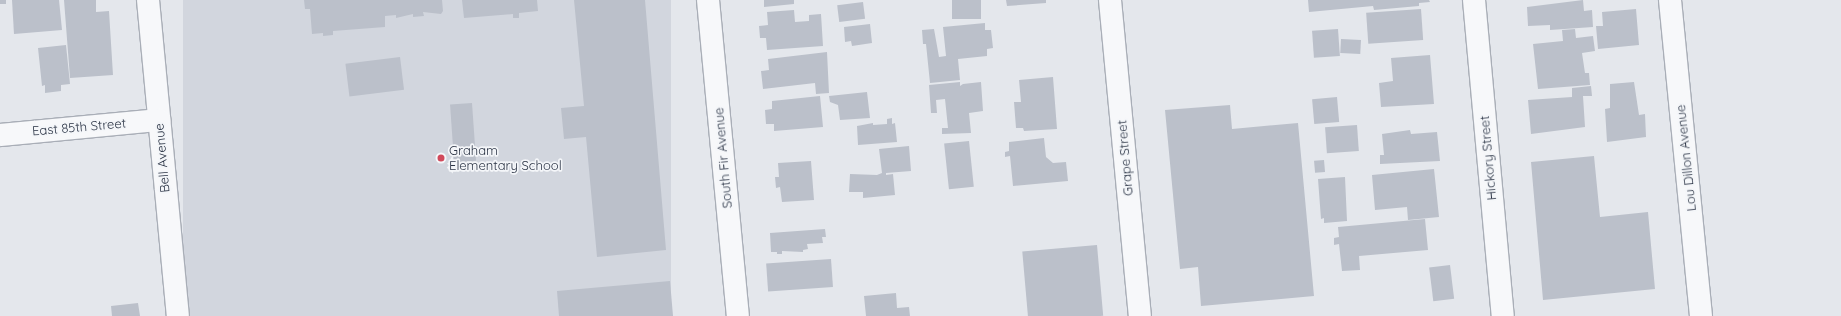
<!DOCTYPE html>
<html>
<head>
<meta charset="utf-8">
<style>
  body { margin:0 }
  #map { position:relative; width:1841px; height:316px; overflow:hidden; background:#e4e7ec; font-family:Quicksand,sans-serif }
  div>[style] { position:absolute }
  .built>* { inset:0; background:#d2d6de; transform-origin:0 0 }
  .building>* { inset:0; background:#bbc0ca; transform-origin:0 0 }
  .roads { filter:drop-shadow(1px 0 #a9aeb7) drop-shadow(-1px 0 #a9aeb7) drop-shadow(0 1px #a9aeb7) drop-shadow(0 -1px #a9aeb7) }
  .minor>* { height:22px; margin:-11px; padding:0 11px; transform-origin:11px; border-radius:11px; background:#f7f8fa }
  .dots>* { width:11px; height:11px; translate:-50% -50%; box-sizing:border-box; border:2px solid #f4f6f9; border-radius:50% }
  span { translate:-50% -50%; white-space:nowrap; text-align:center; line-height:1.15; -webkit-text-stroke:3.5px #f4f6f9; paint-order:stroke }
  .street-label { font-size:13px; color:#2b3445 }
  .poi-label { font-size:13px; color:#2b3445 }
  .left { translate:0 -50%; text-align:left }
</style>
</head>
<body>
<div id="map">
  <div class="built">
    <i style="left:183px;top:0;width:488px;height:317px"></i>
  </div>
  <div class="building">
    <i style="left:0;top:0;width:6px;height:4px"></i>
    <i style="clip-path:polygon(12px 0,59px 0,62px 30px,14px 34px)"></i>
    <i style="clip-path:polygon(64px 0,96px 0,96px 12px,109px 11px,113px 75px,70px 78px)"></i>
    <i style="clip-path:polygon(304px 0,442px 0,443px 11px,441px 14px,423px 12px,424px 16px,413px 17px,413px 14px,396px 18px,396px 15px,385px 16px,385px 27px,333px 31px,333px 35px,323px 36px,323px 33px,312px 34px,310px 9px,305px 9px)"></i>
    <i style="clip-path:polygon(462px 0,537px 0,538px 11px,519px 13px,519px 18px,513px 18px,513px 14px,464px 18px)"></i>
    <i style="clip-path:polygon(574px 0,645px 0,666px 250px,597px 257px,586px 137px,564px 139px,561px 108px,584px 106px)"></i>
    <i style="clip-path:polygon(764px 0,794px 0,794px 4px,764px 7px)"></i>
    <i style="left:952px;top:0;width:29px;height:19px"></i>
    <i style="clip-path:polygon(1006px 0,1046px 0,1046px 3px,1007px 6px)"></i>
    <i style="clip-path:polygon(1308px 0,1429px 0,1430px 2px,1419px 3px,1419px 6px,1374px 10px,1373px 6px,1309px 12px)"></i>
    <i style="clip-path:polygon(1583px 0,1584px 11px,1592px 10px,1593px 27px,1550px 30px,1550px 25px,1528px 26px,1527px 7px)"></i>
    <i style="left:863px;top:2px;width:17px;height:26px;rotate:83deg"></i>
    <i style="left:1421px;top:9px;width:31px;height:55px;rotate:86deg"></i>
    <i style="clip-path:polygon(1636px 9px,1639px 45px,1598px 49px,1596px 26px,1603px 26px,1602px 12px)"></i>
    <i style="clip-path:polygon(794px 10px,795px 22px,809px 21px,809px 15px,821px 14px,823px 46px,767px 50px,766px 38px,760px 38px,759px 26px,768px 25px,767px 12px)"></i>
    <i style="clip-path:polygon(985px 23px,985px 30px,991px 30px,993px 48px,987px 49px,987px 56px,958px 59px,960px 80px,930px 83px,926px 44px,923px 44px,922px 30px,934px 29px,939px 57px,946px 56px,943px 27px)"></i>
    <i style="clip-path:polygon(870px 24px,872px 43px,852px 46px,851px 41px,845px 42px,844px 27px)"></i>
    <i style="left:1338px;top:29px;width:27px;height:26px;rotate:86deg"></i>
    <i style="clip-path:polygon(1575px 29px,1576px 38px,1593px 36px,1595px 51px,1582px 53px,1585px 73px,1589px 73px,1590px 85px,1538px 89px,1533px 44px,1563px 41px,1562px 30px)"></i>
    <i style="left:1341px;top:39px;width:20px;height:14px;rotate:3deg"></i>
    <i style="clip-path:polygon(66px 45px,70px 84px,61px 85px,61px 91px,45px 93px,45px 85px,42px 86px,38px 48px)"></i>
    <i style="clip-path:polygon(827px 52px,829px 93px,816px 94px,815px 83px,763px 89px,761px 71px,769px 70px,768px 59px)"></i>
    <i style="clip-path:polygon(1430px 55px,1434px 104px,1381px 107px,1379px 83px,1393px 81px,1391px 58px)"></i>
    <i style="left:400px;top:57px;width:33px;height:55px;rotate:83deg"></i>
    <i style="clip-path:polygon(1053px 77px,1057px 129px,1024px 131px,1023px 128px,1016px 128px,1014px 102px,1021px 102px,1019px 80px)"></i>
    <i style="clip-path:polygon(960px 82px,960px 86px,963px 84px,981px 82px,983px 111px,969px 113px,971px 133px,942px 134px,942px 128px,948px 128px,945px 99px,936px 100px,937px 113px,931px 113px,929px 85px)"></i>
    <i style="clip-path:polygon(1634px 82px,1639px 115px,1645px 114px,1646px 137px,1607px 142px,1605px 109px,1610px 108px,1610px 84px)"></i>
    <i style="clip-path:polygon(1591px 86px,1592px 96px,1583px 96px,1585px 127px,1531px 134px,1528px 100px,1572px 97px,1572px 88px)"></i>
    <i style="clip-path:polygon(867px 92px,870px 118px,840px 120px,838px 105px,830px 102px,829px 96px)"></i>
    <i style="clip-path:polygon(820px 96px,823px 127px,774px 131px,774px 124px,766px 124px,765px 110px,772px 109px,772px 101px)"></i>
    <i style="left:1337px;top:97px;width:25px;height:25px;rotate:85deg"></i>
    <i style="left:472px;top:103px;width:58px;height:22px;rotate:86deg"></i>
    <i style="clip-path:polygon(1230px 105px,1232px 129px,1298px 123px,1314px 296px,1201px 306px,1198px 267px,1180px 269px,1165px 110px)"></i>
    <i style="clip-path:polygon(892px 118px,892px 124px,895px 123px,897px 142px,858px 145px,857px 126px,873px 123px,873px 125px,887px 124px,887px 119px)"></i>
    <i style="left:1357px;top:125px;width:26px;height:32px;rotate:86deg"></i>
    <i style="clip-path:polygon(1410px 130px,1411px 134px,1437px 132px,1440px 161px,1380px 164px,1380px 155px,1384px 155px,1382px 134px)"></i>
    <i style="clip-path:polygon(1044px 138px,1046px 157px,1053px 163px,1066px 162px,1068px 181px,1013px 186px,1010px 156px,1005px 157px,1005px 152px,1009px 151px,1009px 142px)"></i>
    <i style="left:969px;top:141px;width:46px;height:25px;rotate:84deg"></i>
    <i style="clip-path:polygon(909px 146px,911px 171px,886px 173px,886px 175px,893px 174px,895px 195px,863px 198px,863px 192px,849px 192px,850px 174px,877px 175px,882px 173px,879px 149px)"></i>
    <i style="clip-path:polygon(1594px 156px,1600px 217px,1648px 212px,1655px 289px,1543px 300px,1531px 162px)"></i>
    <i style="left:1324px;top:160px;width:12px;height:10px;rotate:85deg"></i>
    <i style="clip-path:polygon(811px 161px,814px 200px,782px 202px,780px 187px,776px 188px,775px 177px,779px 177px,778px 163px)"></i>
    <i style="clip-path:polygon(1434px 169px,1439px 217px,1408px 220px,1407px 207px,1375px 210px,1372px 175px)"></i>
    <i style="clip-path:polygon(1345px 177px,1347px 221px,1324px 223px,1324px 218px,1321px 219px,1318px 179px)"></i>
    <i style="clip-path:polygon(1425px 219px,1428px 250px,1359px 256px,1360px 270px,1342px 271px,1339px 244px,1334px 245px,1334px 238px,1339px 237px,1338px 227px)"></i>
    <i style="clip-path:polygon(825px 229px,826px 237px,822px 237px,823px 243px,807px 244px,808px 249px,803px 250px,803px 252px,782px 251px,782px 254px,777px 254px,777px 252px,771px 252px,770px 233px)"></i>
    <i style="left:1097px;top:245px;width:71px;height:75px;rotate:85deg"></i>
    <i style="left:831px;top:259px;width:28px;height:65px;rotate:86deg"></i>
    <i style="left:1450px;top:265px;width:34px;height:21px;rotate:83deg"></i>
    <i style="clip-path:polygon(670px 281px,673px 316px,559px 316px,557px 291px)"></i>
    <i style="clip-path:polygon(896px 293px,897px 308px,909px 307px,910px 316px,866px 316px,864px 296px)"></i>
    <i style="clip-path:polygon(138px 303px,140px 316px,112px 316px,111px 306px)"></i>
  </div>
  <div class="roads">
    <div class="minor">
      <i style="left:148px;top:0;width:317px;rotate:84.6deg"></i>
      <i style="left:708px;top:0;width:317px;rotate:84.6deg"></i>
      <i style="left:1110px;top:0;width:317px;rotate:84.6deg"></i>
      <i style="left:1474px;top:0;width:317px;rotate:84.8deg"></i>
      <i style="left:1670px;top:0;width:318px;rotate:84.4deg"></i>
      <i style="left:0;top:135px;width:160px;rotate:-5.4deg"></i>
    </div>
  </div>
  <div class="dots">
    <i style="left:441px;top:158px;background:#d1495b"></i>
  </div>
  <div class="street-label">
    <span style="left:79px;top:127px;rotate:-5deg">East 85th Street</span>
    <span style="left:162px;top:158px;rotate:-95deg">Bell Avenue</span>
    <span style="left:723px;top:158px;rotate:-95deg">South Fir Avenue</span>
    <span style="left:1125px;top:158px;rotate:-95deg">Grape Street</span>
    <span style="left:1488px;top:158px;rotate:-95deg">Hickory Street</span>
    <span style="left:1686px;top:158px;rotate:-96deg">Lou Dillon Avenue</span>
  </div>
  <div class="poi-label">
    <span class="left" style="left:449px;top:158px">Graham<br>Elementary School</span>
  </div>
</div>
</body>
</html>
